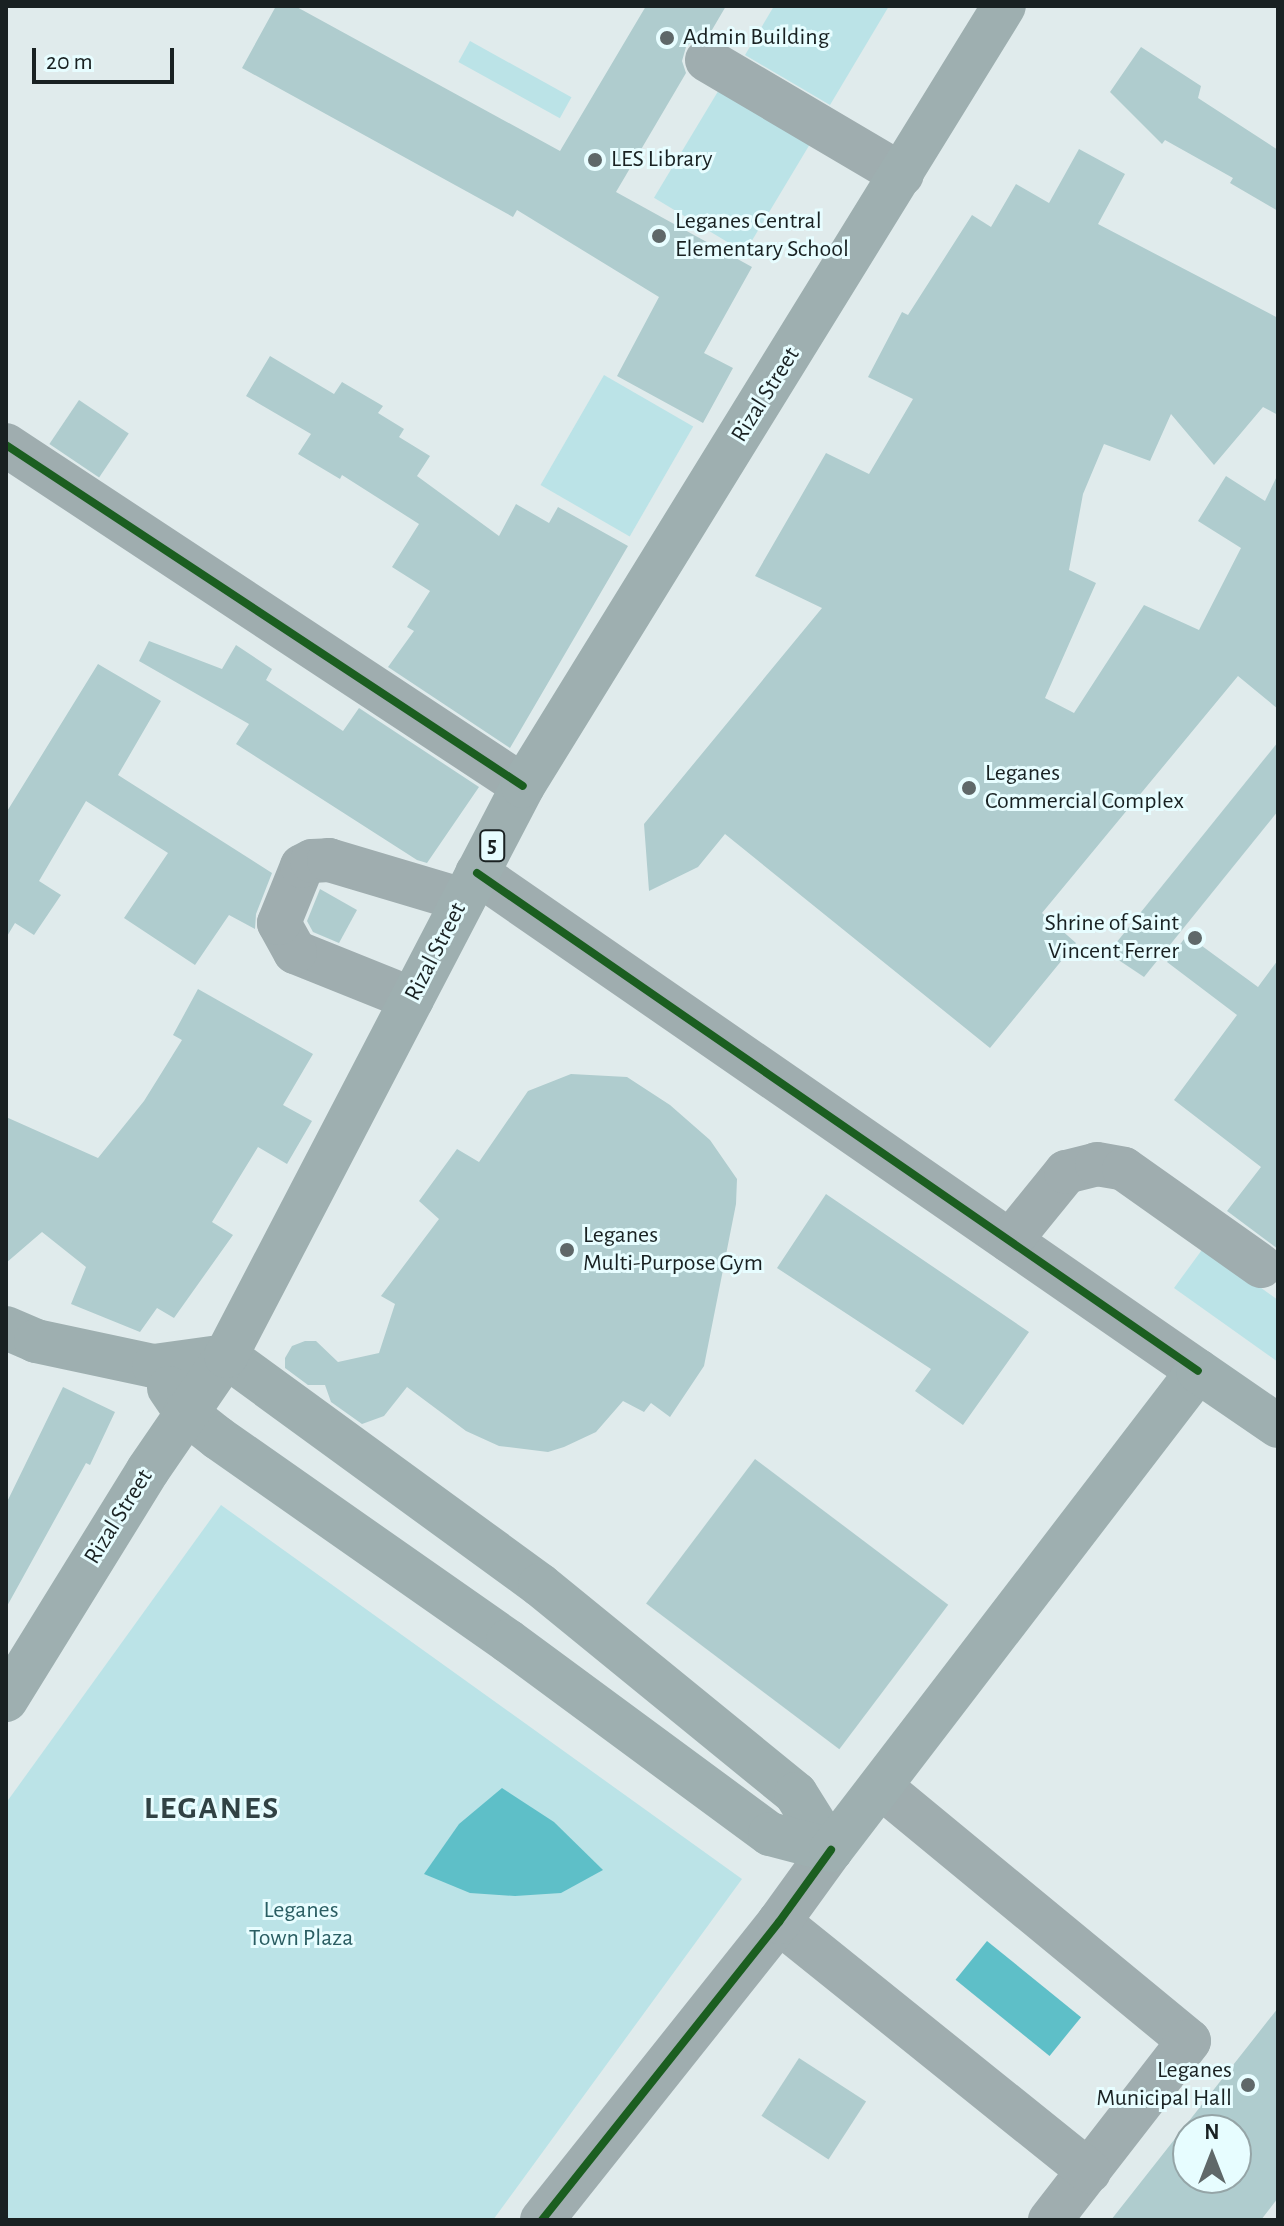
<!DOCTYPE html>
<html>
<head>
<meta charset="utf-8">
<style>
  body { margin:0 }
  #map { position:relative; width:1284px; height:2226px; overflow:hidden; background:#e0ebec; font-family:"Alegreya Sans",sans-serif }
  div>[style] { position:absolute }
  .green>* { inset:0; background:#bbe3e7; transform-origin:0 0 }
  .water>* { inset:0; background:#5ebfc8; transform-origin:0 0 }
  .building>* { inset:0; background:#afccce; transform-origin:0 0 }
  .minor>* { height:44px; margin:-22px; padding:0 22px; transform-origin:22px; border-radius:22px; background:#9fadaf }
  .major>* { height:44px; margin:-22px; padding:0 22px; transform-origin:22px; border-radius:22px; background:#9eafb0 }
  .cycleway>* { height:8px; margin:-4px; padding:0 4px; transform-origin:4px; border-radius:4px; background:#1b5e20 }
  .dots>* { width:22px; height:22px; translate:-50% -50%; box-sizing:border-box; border:4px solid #e7fdff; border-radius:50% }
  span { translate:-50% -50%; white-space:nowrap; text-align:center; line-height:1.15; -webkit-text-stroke:6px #e7fdff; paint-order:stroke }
  .shield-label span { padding:2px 6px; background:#e7fdff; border:2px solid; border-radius:6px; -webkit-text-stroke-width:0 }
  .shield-label { font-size:22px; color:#192122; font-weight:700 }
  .poi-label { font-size:24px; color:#192122 }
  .left { translate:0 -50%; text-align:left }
  .right { translate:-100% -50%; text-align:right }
  .street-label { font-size:24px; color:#192122 }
  .park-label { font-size:24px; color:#2a5e63 }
  .district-label { font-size:32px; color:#314244; font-weight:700; letter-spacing:2px }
  .frame { position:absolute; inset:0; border:8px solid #192122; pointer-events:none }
  .north { position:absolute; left:1172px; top:2114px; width:80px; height:80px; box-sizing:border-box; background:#e7fdff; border:2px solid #95a5a7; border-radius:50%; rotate:0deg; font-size:22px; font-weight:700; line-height:32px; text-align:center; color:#192122 }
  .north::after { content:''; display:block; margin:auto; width:28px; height:36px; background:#5f6869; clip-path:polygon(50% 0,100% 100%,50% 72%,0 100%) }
  .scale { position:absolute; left:32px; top:48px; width:142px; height:36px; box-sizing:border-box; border:4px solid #192122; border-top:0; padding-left:10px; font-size:24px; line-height:28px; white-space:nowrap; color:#192122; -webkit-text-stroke:6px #e7fdff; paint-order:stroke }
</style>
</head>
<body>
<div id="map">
  <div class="green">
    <i style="clip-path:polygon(774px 6px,889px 6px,830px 105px,745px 55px)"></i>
    <i style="left:470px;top:41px;width:116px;height:24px;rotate:29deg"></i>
    <i style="left:723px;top:83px;width:106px;height:134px;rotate:31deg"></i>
    <i style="left:604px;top:375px;width:103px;height:127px;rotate:30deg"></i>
    <i style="clip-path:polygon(1204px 1247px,1278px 1300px,1278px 1362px,1174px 1288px)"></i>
    <i style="clip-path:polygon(221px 1505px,742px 1879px,493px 2220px,6px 2220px,6px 1803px)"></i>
  </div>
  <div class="water">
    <i style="clip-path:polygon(502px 1788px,554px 1822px,603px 1870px,561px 1893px,515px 1896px,470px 1893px,424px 1874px,459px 1824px)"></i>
    <i style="left:987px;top:1941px;width:121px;height:50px;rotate:39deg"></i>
  </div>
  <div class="building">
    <i style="clip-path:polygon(276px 6px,295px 6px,560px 151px,646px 6px,726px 6px,709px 35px,695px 38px,686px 47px,682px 61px,686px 73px,616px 192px,752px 267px,704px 353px,733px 368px,703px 423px,617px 376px,659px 297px,517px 210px,513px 217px,242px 68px)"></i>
    <i style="clip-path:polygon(1141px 47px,1201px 86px,1198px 98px,1278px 150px,1278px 211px,1230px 183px,1233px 178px,1165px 140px,1162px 144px,1110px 92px)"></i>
    <i style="clip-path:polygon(1079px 149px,1125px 174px,1098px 224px,1278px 318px,1278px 415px,1263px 407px,1214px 465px,1171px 414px,1150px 461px,1104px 444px,1083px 494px,1069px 570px,1096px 583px,1045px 698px,1074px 713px,1144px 605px,1199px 630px,1241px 548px,1198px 521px,1226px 476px,1265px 501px,1278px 474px,1278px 709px,1238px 676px,1042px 913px,1076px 943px,990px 1048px,725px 834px,698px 867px,649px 891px,644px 824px,822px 608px,755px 576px,826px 453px,869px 474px,913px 399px,868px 377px,902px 312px,908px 315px,972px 215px,991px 227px,1016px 184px,1049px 203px)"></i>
    <i style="clip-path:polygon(270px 356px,334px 394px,342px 382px,383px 406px,378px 413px,404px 429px,399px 437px,430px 456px,417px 476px,499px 536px,516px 504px,549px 523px,558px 507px,628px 546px,510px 748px,388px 667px,414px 631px,407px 627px,430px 591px,392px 567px,419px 524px,342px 475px,340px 479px,298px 454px,311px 434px,246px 396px)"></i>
    <i style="left:79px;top:400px;width:60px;height:53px;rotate:34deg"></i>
    <i style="clip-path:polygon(149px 641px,222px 669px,236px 645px,272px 669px,266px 680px,343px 731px,359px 708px,479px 787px,427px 863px,417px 860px,236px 744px,249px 724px,139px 661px)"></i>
    <i style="clip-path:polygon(98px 664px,161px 701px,118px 775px,272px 873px,256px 914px,255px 929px,229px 915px,195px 965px,124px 918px,168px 853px,86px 801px,39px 881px,61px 895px,34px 935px,15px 923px,6px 938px,6px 813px)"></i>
    <i style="clip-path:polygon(1278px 742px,1278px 811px,1144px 977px,1108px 953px)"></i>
    <i style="clip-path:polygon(320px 889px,357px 910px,339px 943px,313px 932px,307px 921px)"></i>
    <i style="clip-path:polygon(1187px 935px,1258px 987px,1278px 960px,1278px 1249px,1227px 1211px,1261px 1167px,1174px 1100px,1237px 1015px,1167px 962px)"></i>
    <i style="clip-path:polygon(198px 989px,313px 1054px,283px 1105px,312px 1121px,287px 1164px,258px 1147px,212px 1222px,233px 1235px,174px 1318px,157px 1308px,140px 1332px,71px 1304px,86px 1267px,42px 1232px,6px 1263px,6px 1117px,98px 1158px,144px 1101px,182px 1040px,173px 1035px)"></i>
    <i style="clip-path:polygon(571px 1074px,627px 1077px,670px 1105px,710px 1140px,737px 1179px,736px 1204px,704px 1366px,670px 1417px,651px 1403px,644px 1412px,623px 1401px,596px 1432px,564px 1447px,548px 1452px,499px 1446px,466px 1431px,407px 1387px,384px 1416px,362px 1424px,331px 1402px,325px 1385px,308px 1385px,285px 1368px,285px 1358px,292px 1346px,305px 1341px,316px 1341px,338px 1362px,379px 1353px,395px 1304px,381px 1296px,439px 1219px,419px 1201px,457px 1149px,479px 1162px,528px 1091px)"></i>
    <i style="clip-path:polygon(826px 1194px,1029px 1332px,963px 1425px,915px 1391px,931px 1369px,777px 1268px)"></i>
    <i style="clip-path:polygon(63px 1387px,115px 1412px,90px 1465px,86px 1463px,6px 1608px,6px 1504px)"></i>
    <i style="left:755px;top:1459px;width:242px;height:181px;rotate:37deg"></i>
    <i style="clip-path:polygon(evenodd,1278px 2008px,1278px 2198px,1261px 2220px,1111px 2220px,1278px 2008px,1188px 2130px,1236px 2130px,1236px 2178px,1188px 2178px,1188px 2130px)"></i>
    <i style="left:799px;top:2058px;width:80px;height:69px;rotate:33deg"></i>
  </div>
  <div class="minor">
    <i style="left:707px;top:60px;width:226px;rotate:30.5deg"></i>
    <i style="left:6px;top:445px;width:619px;rotate:33.41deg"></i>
    <i style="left:477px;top:873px;width:876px;rotate:34.63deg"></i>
    <i style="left:412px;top:999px;width:126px;rotate:-158.1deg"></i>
    <i style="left:295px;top:952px;width:33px;rotate:-119deg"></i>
    <i style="left:279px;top:923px;width:61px;rotate:-68deg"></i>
    <i style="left:302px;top:866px;width:11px;rotate:-27deg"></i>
    <i style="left:312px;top:861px;width:17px;rotate:-3deg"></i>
    <i style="left:329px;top:860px;width:140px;rotate:16.6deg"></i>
    <i style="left:1010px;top:1241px;width:89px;rotate:-50.9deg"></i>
    <i style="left:1066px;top:1172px;width:32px;rotate:-14deg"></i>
    <i style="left:1097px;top:1164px;width:27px;rotate:10deg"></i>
    <i style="left:1124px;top:1169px;width:168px;rotate:35.3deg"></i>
    <i style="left:881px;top:1787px;width:399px;rotate:39.5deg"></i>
    <i style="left:1189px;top:2041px;width:227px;rotate:127.8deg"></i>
    <i style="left:779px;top:1922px;width:398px;rotate:38.8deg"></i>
    <i style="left:542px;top:2220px;width:381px;rotate:-51.5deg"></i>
    <i style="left:779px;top:1922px;width:89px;rotate:-54.2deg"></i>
  </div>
  <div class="major">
    <i style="left:6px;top:1328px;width:33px;rotate:23deg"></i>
    <i style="left:36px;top:1341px;width:121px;rotate:12deg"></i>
    <i style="left:154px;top:1366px;width:73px;rotate:-7.9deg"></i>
    <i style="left:226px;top:1356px;width:389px;rotate:36.1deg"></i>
    <i style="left:540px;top:1585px;width:330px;rotate:39.2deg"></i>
    <i style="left:796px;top:1794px;width:66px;rotate:58deg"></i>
    <i style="left:169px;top:1388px;width:29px;rotate:56deg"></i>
    <i style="left:185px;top:1412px;width:42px;rotate:38.2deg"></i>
    <i style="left:218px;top:1438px;width:354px;rotate:35deg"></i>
    <i style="left:508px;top:1641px;width:325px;rotate:36.4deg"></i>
    <i style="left:770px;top:1834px;width:63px;rotate:14.7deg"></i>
    <i style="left:6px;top:1700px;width:270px;rotate:-58.3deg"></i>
    <i style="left:148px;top:1470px;width:138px;rotate:-55.6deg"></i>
    <i style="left:226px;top:1356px;width:643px;rotate:-62.48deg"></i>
    <i style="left:523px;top:786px;width:916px;rotate:-58.34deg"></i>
    <i style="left:831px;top:1850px;width:603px;rotate:-52.54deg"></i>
    <i style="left:1198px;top:1371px;width:97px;rotate:34.5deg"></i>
  </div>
  <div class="cycleway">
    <i style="left:6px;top:445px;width:619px;rotate:33.41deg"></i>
    <i style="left:477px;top:873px;width:876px;rotate:34.63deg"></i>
    <i style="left:542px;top:2220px;width:381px;rotate:-51.5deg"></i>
    <i style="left:779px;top:1922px;width:89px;rotate:-54.2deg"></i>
  </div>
  <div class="dots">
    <i style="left:667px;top:38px;background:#5f6869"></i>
    <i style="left:595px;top:160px;background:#5f6869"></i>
    <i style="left:659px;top:236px;background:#5f6869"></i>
    <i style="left:969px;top:788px;background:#5f6869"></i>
    <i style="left:1195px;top:938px;background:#5f6869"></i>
    <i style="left:567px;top:1250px;background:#5f6869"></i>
    <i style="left:1248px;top:2085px;background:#5f6869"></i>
  </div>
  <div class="shield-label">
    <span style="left:492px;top:846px">5</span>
  </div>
  <div class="poi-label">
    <span class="left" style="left:683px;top:38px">Admin Building</span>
    <span class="left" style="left:611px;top:160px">LES Library</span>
    <span class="left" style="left:675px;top:236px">Leganes Central<br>Elementary School</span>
    <span class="left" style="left:985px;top:788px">Leganes<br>Commercial Complex</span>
    <span class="right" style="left:1179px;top:938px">Shrine of Saint<br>Vincent Ferrer</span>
    <span class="left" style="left:583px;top:1250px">Leganes<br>Multi-Purpose Gym</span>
    <span class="right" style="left:1232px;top:2085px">Leganes<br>Municipal Hall</span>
  </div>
  <div class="street-label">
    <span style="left:766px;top:395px;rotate:-58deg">Rizal Street</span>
    <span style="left:436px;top:952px;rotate:-63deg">Rizal Street</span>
    <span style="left:119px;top:1517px;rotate:-58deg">Rizal Street</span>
  </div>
  <div class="park-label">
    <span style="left:301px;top:1925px">Leganes<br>Town Plaza</span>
  </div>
  <div class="district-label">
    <span style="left:212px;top:1808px">LEGANES</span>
  </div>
  <div class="frame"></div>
  <div class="north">N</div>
  <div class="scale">20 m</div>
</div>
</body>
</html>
